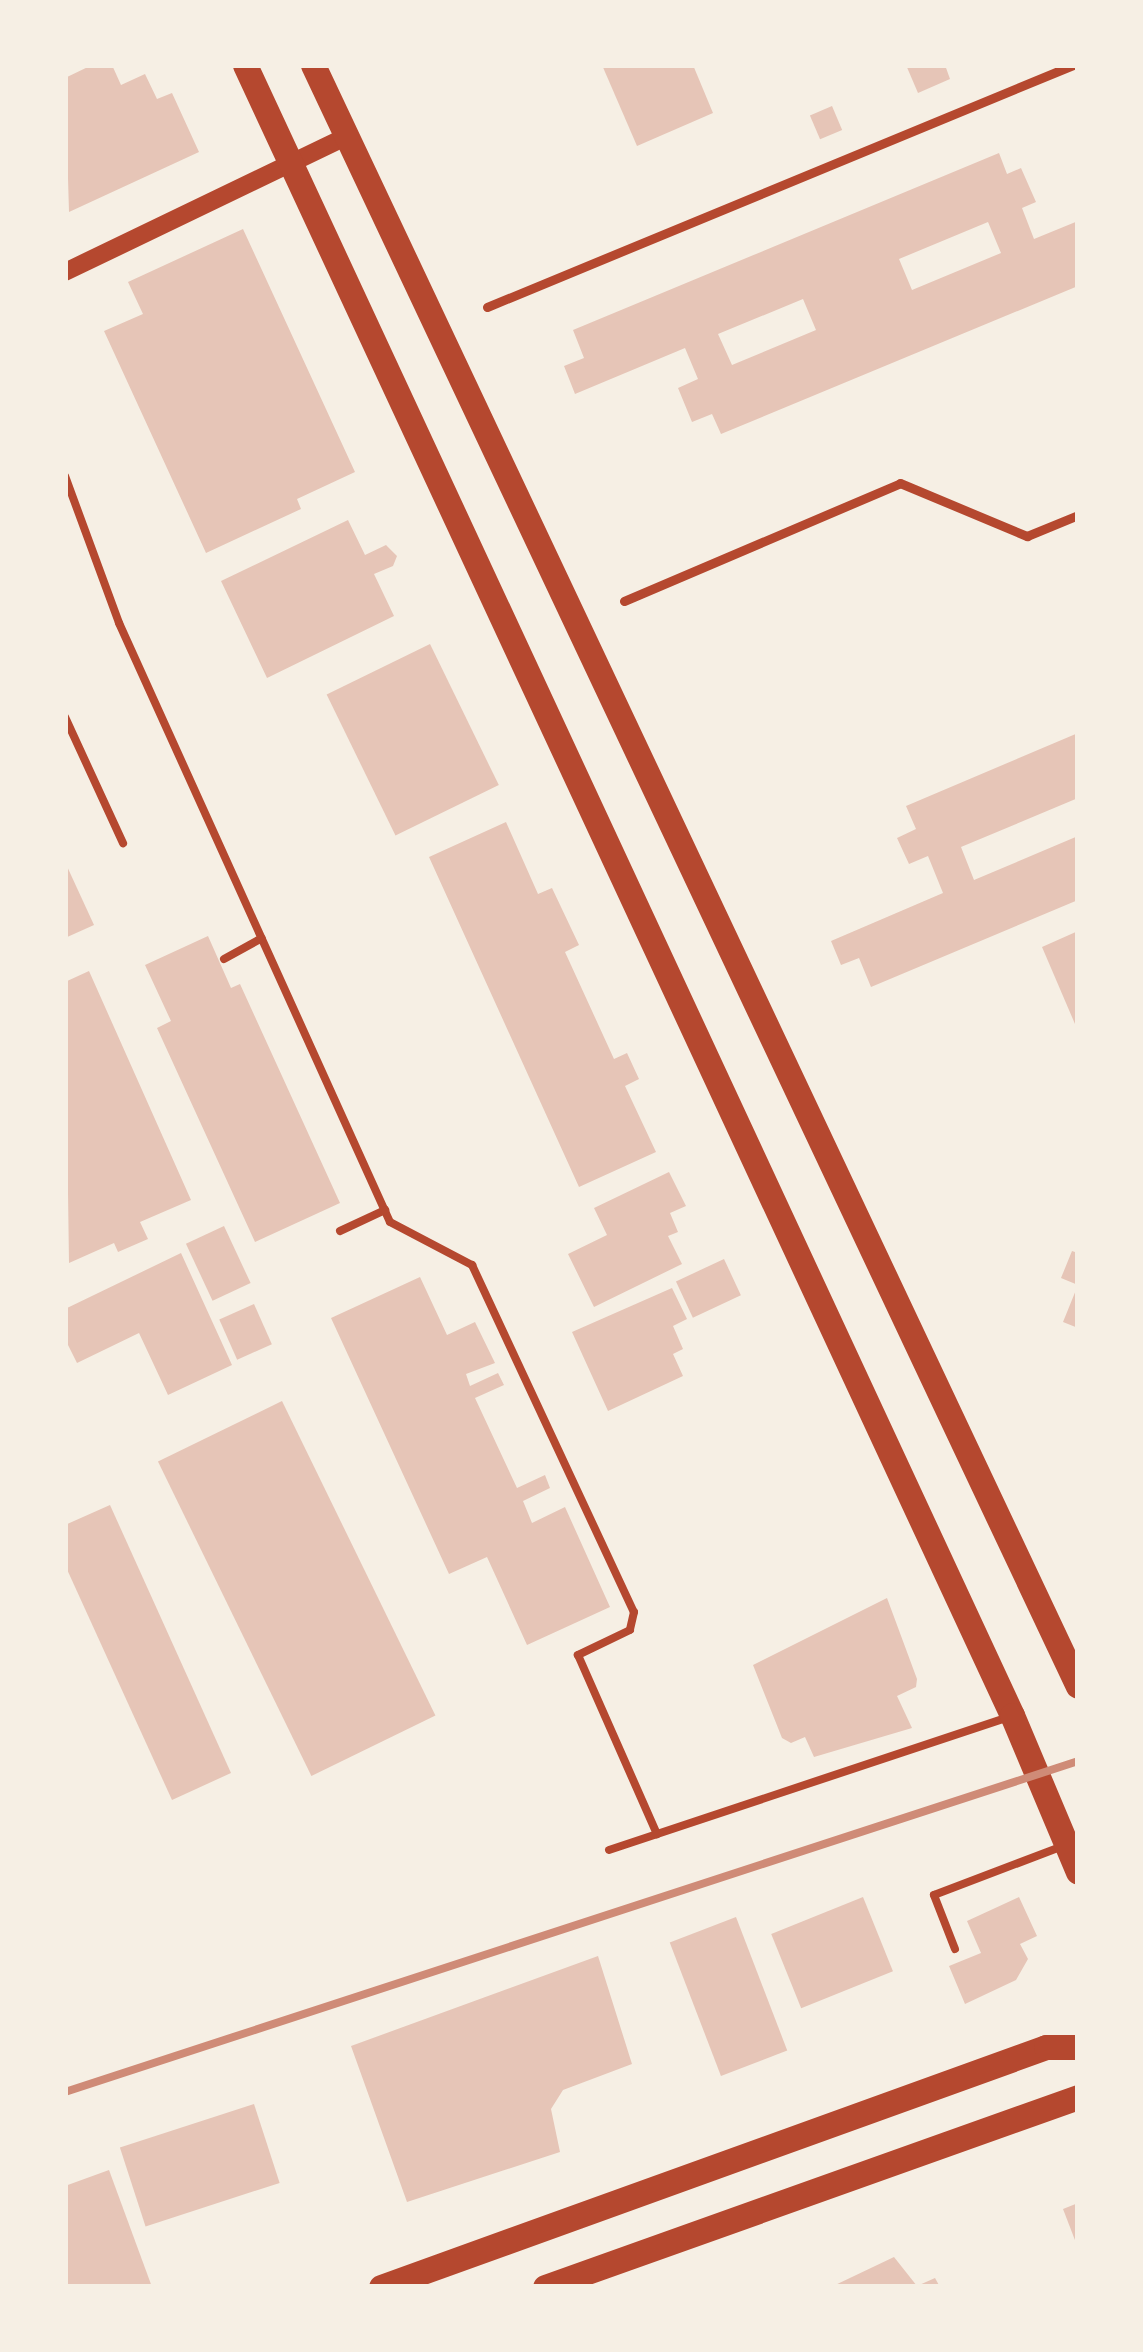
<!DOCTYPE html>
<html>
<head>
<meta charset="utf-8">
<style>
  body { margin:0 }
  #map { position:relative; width:1143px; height:2352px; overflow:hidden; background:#f6efe4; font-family:Ubuntu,sans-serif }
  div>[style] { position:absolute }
  .building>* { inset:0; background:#e6c5b7; transform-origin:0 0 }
  .service>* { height:8px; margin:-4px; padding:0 4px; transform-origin:4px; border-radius:4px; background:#b5482f }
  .pedestrian>* { height:9px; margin:-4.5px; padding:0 4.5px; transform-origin:4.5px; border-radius:4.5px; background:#b5482f }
  .tertiary>* { height:18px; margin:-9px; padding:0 9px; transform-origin:9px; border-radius:9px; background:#b5482f }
  .primary>* { height:25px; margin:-12.5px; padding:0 12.5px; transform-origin:12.5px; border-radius:12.5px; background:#b5482f }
  .rail>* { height:8px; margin:-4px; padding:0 4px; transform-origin:4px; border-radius:4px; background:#cf8b77 }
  span { translate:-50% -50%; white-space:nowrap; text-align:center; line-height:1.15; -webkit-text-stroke:10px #f6efe4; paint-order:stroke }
  .frame { position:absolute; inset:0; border:68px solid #f6efe4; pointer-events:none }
</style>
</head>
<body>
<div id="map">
  <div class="building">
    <i style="clip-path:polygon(92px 65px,112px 65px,121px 85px,145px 74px,157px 99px,172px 93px,199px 152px,69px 212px,65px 78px)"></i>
    <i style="clip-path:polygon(602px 65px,693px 65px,713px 113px,637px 146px)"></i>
    <i style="clip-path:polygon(906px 65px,945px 65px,950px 79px,918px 93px)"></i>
    <i style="left:832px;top:106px;width:26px;height:24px;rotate:67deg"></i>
    <i style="clip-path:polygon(evenodd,999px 153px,1007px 174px,1021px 168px,1036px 202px,1022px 208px,1034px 239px,1078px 221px,1078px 286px,721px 434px,712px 414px,692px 422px,678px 388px,698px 379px,685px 348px,575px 394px,564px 366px,584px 358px,573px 330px,999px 153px,988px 222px,1001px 253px,912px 290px,899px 259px,988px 222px,999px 153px,803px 299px,816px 330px,732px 365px,718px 334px,803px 299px)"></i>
    <i style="clip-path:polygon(243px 229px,355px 472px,297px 499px,301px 509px,206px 553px,104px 331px,143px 314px,128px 282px)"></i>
    <i style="clip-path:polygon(348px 520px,365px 555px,386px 545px,397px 556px,393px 566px,374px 574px,394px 616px,267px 678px,221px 581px)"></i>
    <i style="left:430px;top:644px;width:157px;height:115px;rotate:64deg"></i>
    <i style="clip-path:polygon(1078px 733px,1078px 798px,961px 847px,974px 880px,1078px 836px,1078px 900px,871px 987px,859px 958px,841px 965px,831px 941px,943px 893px,928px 856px,909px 864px,897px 838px,916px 829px,906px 806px)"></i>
    <i style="clip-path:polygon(506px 822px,538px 894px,552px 888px,579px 945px,565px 952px,614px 1059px,627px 1053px,639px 1079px,625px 1086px,656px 1152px,579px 1187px,429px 857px)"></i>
    <i style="clip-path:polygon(65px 862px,94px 925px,65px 938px)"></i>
    <i style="clip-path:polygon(1078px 931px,1078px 1031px,1042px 947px)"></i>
    <i style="clip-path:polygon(208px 936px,231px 988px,240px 984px,340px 1203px,255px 1242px,157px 1028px,171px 1021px,145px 965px)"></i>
    <i style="clip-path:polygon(89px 971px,191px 1200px,140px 1222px,148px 1239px,118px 1252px,114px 1243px,69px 1263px,65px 982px)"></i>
    <i style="clip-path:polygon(669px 1172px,686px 1206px,670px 1213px,678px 1232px,668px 1236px,682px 1264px,594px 1307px,568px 1254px,607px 1235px,594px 1208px)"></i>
    <i style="left:224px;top:1226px;width:63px;height:42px;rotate:65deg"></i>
    <i style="clip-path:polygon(1072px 1251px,1078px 1253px,1078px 1328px,1063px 1322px,1078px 1285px,1061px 1278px)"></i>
    <i style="clip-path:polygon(181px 1253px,232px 1365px,168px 1395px,139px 1333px,77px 1363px,65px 1339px,65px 1309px)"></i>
    <i style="left:724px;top:1259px;width:40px;height:53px;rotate:65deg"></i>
    <i style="clip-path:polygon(420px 1277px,447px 1335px,475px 1322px,495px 1363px,466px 1374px,470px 1386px,498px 1373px,504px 1385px,475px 1398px,517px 1488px,545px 1475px,550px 1488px,523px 1501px,532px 1523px,565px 1507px,610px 1607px,527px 1645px,487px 1557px,449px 1574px,331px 1318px)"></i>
    <i style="clip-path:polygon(672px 1288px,687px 1319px,673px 1326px,683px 1349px,673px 1354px,683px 1376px,608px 1411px,572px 1332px)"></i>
    <i style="left:254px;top:1304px;width:44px;height:38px;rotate:66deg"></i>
    <i style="left:282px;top:1401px;width:350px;height:138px;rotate:64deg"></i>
    <i style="clip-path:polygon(110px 1505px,231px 1773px,172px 1800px,65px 1565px,65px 1525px)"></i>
    <i style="clip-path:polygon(887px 1598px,917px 1679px,916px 1687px,897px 1696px,912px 1728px,814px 1757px,805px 1737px,791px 1743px,782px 1738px,753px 1665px)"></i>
    <i style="left:863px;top:1897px;width:80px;height:99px;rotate:68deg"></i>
    <i style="clip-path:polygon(1019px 1897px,1037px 1936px,1020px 1944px,1028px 1959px,1016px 1980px,965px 2004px,949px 1966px,981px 1953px,967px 1921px)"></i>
    <i style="left:736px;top:1917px;width:143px;height:71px;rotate:69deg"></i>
    <i style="clip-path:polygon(598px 1956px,632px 2064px,563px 2090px,551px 2109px,560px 2152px,407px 2202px,351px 2046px)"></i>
    <i style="left:254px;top:2104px;width:83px;height:141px;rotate:72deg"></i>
    <i style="clip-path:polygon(109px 2170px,152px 2287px,65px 2287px,65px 2186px)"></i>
    <i style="clip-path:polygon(1078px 2203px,1078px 2248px,1063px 2209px)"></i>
    <i style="clip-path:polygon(894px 2257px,917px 2286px,935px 2278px,940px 2287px,831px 2287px)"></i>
  </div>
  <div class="service">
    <i style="left:65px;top:476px;width:157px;rotate:69.8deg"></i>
    <i style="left:119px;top:623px;width:657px;rotate:65.66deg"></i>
    <i style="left:390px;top:1222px;width:93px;rotate:27.7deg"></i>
    <i style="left:472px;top:1265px;width:383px;rotate:65deg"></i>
    <i style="left:634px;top:1612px;width:18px;rotate:103deg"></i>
    <i style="left:630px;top:1630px;width:58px;rotate:154.3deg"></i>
    <i style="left:578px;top:1655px;width:196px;rotate:66.2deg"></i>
    <i style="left:65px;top:717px;width:139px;rotate:65.3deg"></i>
    <i style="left:224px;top:959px;width:43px;rotate:-28.9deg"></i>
    <i style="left:340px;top:1231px;width:50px;rotate:-25deg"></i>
    <i style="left:609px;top:1850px;width:421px;rotate:-18.4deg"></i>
    <i style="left:955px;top:1949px;width:58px;rotate:-111.3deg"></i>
    <i style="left:934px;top:1895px;width:138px;rotate:-20.8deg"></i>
  </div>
  <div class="pedestrian">
    <i style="left:487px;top:307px;width:634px;rotate:-22.44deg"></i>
    <i style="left:624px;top:601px;width:300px;rotate:-23.1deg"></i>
    <i style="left:900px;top:483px;width:138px;rotate:22.7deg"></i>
    <i style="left:1027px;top:536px;width:55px;rotate:-22.4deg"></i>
  </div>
  <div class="tertiary">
    <i style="left:65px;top:272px;width:312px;rotate:-25.7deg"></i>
  </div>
  <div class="primary">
    <i style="left:245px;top:65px;width:1820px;rotate:65.07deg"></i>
    <i style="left:1012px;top:1715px;width:170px;rotate:67.2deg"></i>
    <i style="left:313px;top:65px;width:1792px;rotate:64.74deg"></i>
    <i style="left:381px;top:2287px;width:707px;rotate:-19.84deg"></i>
    <i style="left:1046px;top:2047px;width:32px"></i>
    <i style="left:545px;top:2287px;width:566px;rotate:-19.62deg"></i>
  </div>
  <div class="rail">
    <i style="left:65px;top:2092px;width:1066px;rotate:-18.09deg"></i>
  </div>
  <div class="frame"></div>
</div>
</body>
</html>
